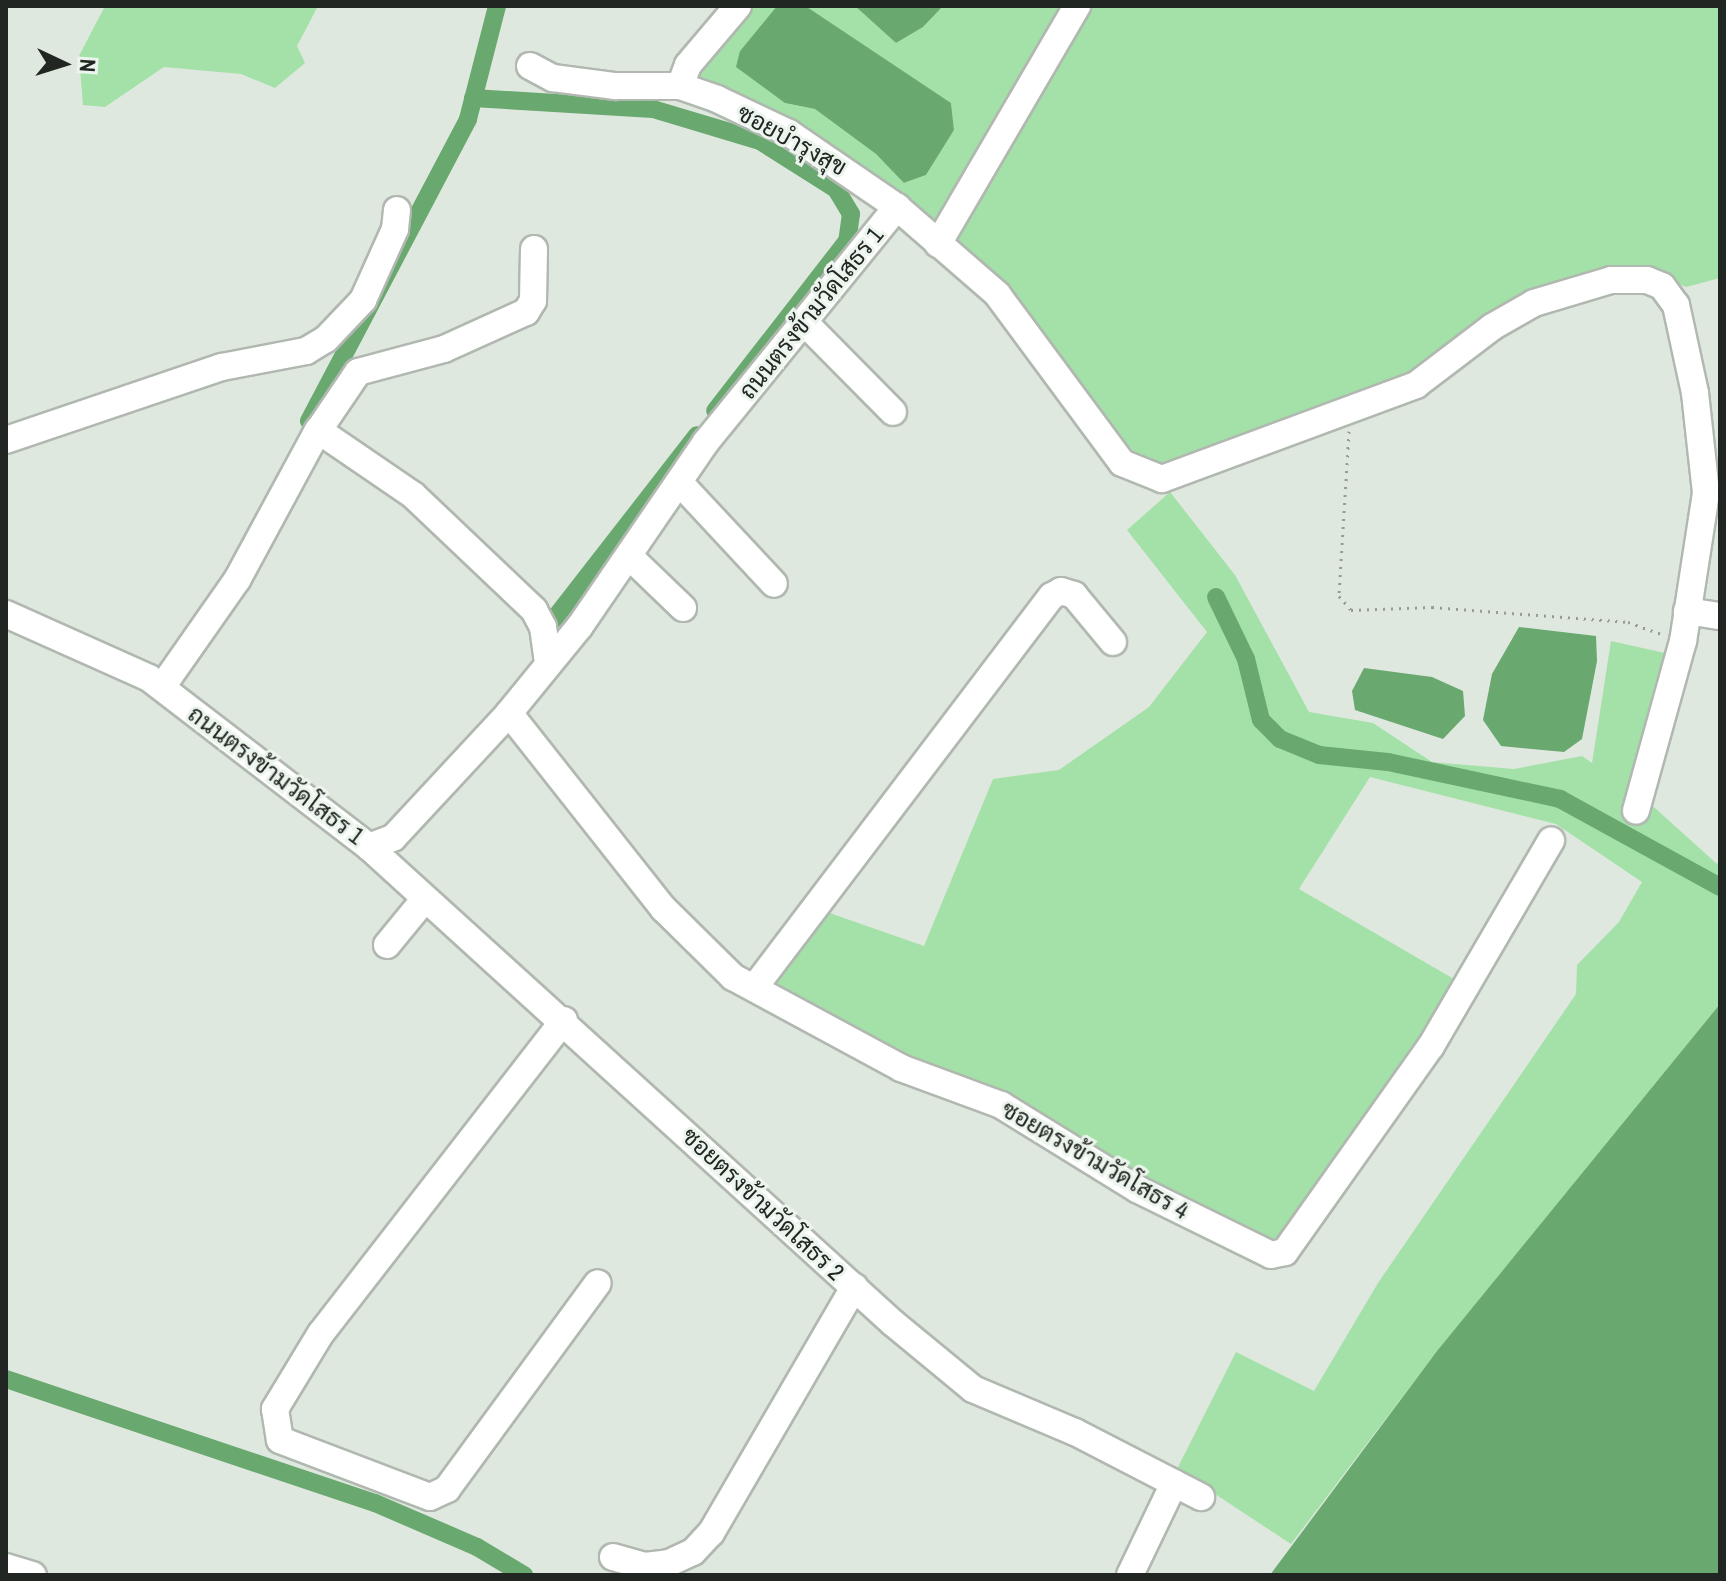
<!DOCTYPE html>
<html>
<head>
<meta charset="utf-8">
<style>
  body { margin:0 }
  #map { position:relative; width:1726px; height:1581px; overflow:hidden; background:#dfe8df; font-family:"Archivo Narrow",Sarabun,sans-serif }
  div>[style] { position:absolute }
  .green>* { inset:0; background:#a3e1a8 }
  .water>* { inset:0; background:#69a86f }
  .canal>* { height:18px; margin:-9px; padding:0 9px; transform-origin:9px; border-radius:9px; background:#69a86f }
  .path>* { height:3px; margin-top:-1.5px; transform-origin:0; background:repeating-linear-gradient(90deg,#959c95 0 2px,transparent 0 8px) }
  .roads { filter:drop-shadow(2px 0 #b0b8b0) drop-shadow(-2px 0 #b0b8b0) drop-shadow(0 2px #b0b8b0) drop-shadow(0 -2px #b0b8b0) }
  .minor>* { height:26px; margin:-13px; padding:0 13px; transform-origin:13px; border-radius:13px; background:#fff }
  span { translate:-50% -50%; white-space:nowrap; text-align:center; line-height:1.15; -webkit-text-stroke:6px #ecf5ed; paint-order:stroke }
  .street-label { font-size:24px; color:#222622 }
  .frame { position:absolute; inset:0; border:8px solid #222622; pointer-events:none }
  .north { position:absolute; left:24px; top:24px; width:80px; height:80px; -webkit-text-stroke:6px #ecf5ed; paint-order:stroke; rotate:94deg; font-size:22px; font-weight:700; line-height:32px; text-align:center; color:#222622 }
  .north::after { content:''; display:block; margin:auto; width:28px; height:36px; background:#222622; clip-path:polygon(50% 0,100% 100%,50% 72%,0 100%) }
</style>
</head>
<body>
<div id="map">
  <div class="green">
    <i style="clip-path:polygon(105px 6px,318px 6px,297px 46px,305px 63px,275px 88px,241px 74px,164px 67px,105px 107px,83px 105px,79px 56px)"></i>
    <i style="clip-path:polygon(743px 6px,777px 6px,740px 51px,785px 103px,815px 109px,876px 154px,905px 183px,926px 175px,954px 130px,951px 103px,807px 7px,797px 6px,855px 6px,896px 43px,923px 27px,943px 6px,1720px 6px,1720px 278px,1686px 287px,1640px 268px,1170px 492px,1235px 575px,1309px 712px,1373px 723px,1432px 762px,1514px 769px,1582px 756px,1592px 763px,1611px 641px,1674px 655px,1645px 799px,1717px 864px,1720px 860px,1720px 1004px,1437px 1351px,1291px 1544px,1177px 1469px,1236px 1352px,1314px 1391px,1378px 1283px,1576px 994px,1577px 965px,1619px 922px,1642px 882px,1556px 824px,1370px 777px,1299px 889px,1459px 982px,1286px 1234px,1273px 1243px,1243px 1243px,769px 984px,824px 911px,924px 946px,993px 779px,1059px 770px,1149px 707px,1207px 632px,1127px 530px,1170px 492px,921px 213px,692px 76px)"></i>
  </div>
  <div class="water">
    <i style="clip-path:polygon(777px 6px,807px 7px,951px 103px,954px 130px,926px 175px,904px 183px,876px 154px,815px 109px,785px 103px,736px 67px,740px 51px)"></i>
    <i style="clip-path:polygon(855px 6px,943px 6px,923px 27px,896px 43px)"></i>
    <i style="clip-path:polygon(1519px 627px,1596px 636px,1597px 661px,1582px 739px,1564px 752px,1501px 746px,1483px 720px,1492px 674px)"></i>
    <i style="clip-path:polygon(1364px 668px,1432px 677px,1463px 691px,1465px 716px,1443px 739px,1355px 710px,1352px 691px)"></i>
    <i style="clip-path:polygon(1720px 1004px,1720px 1575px,1270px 1575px,1437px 1351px)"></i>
  </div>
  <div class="canal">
    <i style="left:473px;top:98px;width:180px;rotate:3.5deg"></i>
    <i style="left:653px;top:109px;width:112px;rotate:16.7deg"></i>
    <i style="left:760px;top:141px;width:90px;rotate:32.3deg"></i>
    <i style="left:836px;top:189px;width:29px;rotate:59deg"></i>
    <i style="left:851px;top:214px;width:27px;rotate:98deg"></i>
    <i style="left:847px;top:241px;width:215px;rotate:127.8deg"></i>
    <i style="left:309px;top:421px;width:341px;rotate:-62.2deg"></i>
    <i style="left:468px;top:119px;width:117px;rotate:-75.6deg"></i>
    <i style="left:1216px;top:597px;width:69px;rotate:64.2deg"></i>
    <i style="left:1246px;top:659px;width:63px;rotate:76.2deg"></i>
    <i style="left:1261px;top:720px;width:27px;rotate:45deg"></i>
    <i style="left:1280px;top:739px;width:42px;rotate:22.3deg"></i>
    <i style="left:1319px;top:755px;width:69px;rotate:5.8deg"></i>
    <i style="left:1388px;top:762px;width:176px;rotate:12.1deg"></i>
    <i style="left:1560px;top:799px;width:183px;rotate:28.8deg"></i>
    <i style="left:554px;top:619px;width:233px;rotate:-52.1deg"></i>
    <i style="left:6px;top:1379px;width:389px;rotate:18.6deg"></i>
    <i style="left:375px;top:1503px;width:111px;rotate:23.3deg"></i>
    <i style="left:477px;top:1547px;width:55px;rotate:30.8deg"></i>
  </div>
  <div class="path">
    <i style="left:1349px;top:431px;width:165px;rotate:93.5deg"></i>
    <i style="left:1339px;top:596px;width:18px;rotate:49deg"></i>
    <i style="left:1351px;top:610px;width:81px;rotate:-2.1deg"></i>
    <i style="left:1432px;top:607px;width:197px;rotate:4.4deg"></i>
    <i style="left:1628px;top:622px;width:38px;rotate:20deg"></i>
  </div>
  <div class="roads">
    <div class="minor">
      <i style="left:530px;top:66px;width:26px;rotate:28deg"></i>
      <i style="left:553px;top:78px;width:63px;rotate:7.4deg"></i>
      <i style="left:615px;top:86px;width:65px"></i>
      <i style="left:680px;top:86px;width:39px;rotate:19deg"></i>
      <i style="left:717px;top:99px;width:80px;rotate:25.3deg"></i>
      <i style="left:789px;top:133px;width:131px;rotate:34.4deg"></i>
      <i style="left:680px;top:86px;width:22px;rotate:-69deg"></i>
      <i style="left:688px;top:65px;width:77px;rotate:-49.7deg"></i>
      <i style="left:938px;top:244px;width:276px;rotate:-59.7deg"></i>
      <i style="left:805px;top:323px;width:125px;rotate:45.3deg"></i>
      <i style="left:318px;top:430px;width:115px;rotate:34.4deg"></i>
      <i style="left:413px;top:495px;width:167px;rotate:43.5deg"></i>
      <i style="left:534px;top:610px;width:19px;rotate:62deg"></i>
      <i style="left:543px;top:627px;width:37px;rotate:82deg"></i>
      <i style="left:6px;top:440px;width:228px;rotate:-18.7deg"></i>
      <i style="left:222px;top:367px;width:86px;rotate:-10.8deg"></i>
      <i style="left:306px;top:351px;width:23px;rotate:-31deg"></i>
      <i style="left:326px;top:339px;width:54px;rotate:-46.5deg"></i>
      <i style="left:363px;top:300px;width:78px;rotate:-65.7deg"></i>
      <i style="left:395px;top:229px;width:19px;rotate:-84deg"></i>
      <i style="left:679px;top:482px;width:139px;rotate:47deg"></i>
      <i style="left:629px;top:556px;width:75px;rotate:43.9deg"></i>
      <i style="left:1687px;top:611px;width:33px;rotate:9deg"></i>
      <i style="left:6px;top:614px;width:157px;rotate:24.1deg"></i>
      <i style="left:149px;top:678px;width:277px;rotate:37.5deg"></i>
      <i style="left:369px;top:847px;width:26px;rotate:-21deg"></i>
      <i style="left:393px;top:838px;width:171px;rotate:-47.1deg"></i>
      <i style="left:509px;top:713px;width:112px;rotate:-50.8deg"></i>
      <i style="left:580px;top:626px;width:223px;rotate:-55.6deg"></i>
      <i style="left:706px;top:442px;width:303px;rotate:-50.9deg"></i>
      <i style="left:897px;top:207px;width:133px;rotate:41deg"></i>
      <i style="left:997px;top:294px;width:210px;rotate:53.5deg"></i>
      <i style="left:1122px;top:463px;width:43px;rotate:21.8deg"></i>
      <i style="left:1162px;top:479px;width:271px;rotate:-20.3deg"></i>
      <i style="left:1416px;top:385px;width:96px;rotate:-37.3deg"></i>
      <i style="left:1492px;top:327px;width:48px;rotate:-29.7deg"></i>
      <i style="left:1534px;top:303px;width:80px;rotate:-16.6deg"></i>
      <i style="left:1611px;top:280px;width:36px"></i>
      <i style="left:1647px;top:280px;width:16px;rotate:22deg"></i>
      <i style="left:1662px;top:286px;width:24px;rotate:54deg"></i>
      <i style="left:1676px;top:305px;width:90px;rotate:77.8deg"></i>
      <i style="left:1695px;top:393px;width:101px;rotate:83.7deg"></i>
      <i style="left:1706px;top:493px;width:150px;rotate:98.8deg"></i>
      <i style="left:1683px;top:641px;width:176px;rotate:105.5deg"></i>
      <i style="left:162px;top:687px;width:131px;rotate:-55deg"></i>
      <i style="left:237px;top:580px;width:166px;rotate:-61.6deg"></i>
      <i style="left:316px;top:434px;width:75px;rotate:-55.9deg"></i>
      <i style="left:358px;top:372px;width:89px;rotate:-15deg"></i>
      <i style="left:444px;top:349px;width:90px;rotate:-24.3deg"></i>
      <i style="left:526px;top:312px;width:13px;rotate:-58deg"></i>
      <i style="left:533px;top:301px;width:52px;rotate:-88.9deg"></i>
      <i style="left:509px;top:713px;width:250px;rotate:51.7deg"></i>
      <i style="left:664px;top:909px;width:97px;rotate:44.6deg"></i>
      <i style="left:733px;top:977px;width:191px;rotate:28.4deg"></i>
      <i style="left:901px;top:1068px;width:107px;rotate:20.3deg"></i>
      <i style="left:1001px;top:1105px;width:160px;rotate:31.7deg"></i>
      <i style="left:1137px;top:1189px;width:149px;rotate:26.2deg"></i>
      <i style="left:1271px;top:1255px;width:14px;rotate:-12deg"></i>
      <i style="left:1285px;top:1252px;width:252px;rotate:-54.7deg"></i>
      <i style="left:1431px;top:1046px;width:238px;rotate:-59.7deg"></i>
      <i style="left:369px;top:847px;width:708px;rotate:42.25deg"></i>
      <i style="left:893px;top:1323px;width:104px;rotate:39.5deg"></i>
      <i style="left:973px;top:1389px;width:111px;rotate:22.9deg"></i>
      <i style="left:1075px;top:1432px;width:142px;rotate:27.3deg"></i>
      <i style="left:387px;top:945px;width:57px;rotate:-50.7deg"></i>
      <i style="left:754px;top:988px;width:492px;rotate:-52.8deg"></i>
      <i style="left:1052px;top:596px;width:10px;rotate:-29deg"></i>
      <i style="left:1061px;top:591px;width:14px;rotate:17deg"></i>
      <i style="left:1074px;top:595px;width:61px;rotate:50.3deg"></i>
      <i style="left:564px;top:1020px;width:396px;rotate:127.8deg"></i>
      <i style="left:321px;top:1333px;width:89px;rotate:121.2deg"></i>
      <i style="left:275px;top:1409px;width:31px;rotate:81deg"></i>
      <i style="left:280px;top:1440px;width:160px;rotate:20.8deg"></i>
      <i style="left:430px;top:1497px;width:19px;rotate:-25deg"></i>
      <i style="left:447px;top:1489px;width:255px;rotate:-53.8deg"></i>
      <i style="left:613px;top:1557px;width:33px;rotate:16deg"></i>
      <i style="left:645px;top:1566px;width:24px;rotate:-7deg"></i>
      <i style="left:669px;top:1563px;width:26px;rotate:-25deg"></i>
      <i style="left:693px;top:1552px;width:26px;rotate:-47deg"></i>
      <i style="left:711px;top:1533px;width:285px;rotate:-59.8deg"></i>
      <i style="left:6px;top:1567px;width:28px;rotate:17deg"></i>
      <i style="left:1130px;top:1575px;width:102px;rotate:-64.4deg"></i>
    </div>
  </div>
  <div class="street-label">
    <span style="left:792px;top:140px;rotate:29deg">ซอยบำรุงสุข</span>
    <span style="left:811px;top:313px;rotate:-51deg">ถนนตรงข้ามวัดโสธร 1</span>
    <span style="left:276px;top:775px;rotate:37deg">ถนนตรงข้ามวัดโสธร 1</span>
    <span style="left:1095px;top:1160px;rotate:30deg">ซอยตรงข้ามวัดโสธร 4</span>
    <span style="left:763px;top:1204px;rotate:43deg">ซอยตรงข้ามวัดโสธร 2</span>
  </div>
  <div class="frame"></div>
  <div class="north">N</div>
</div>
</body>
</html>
